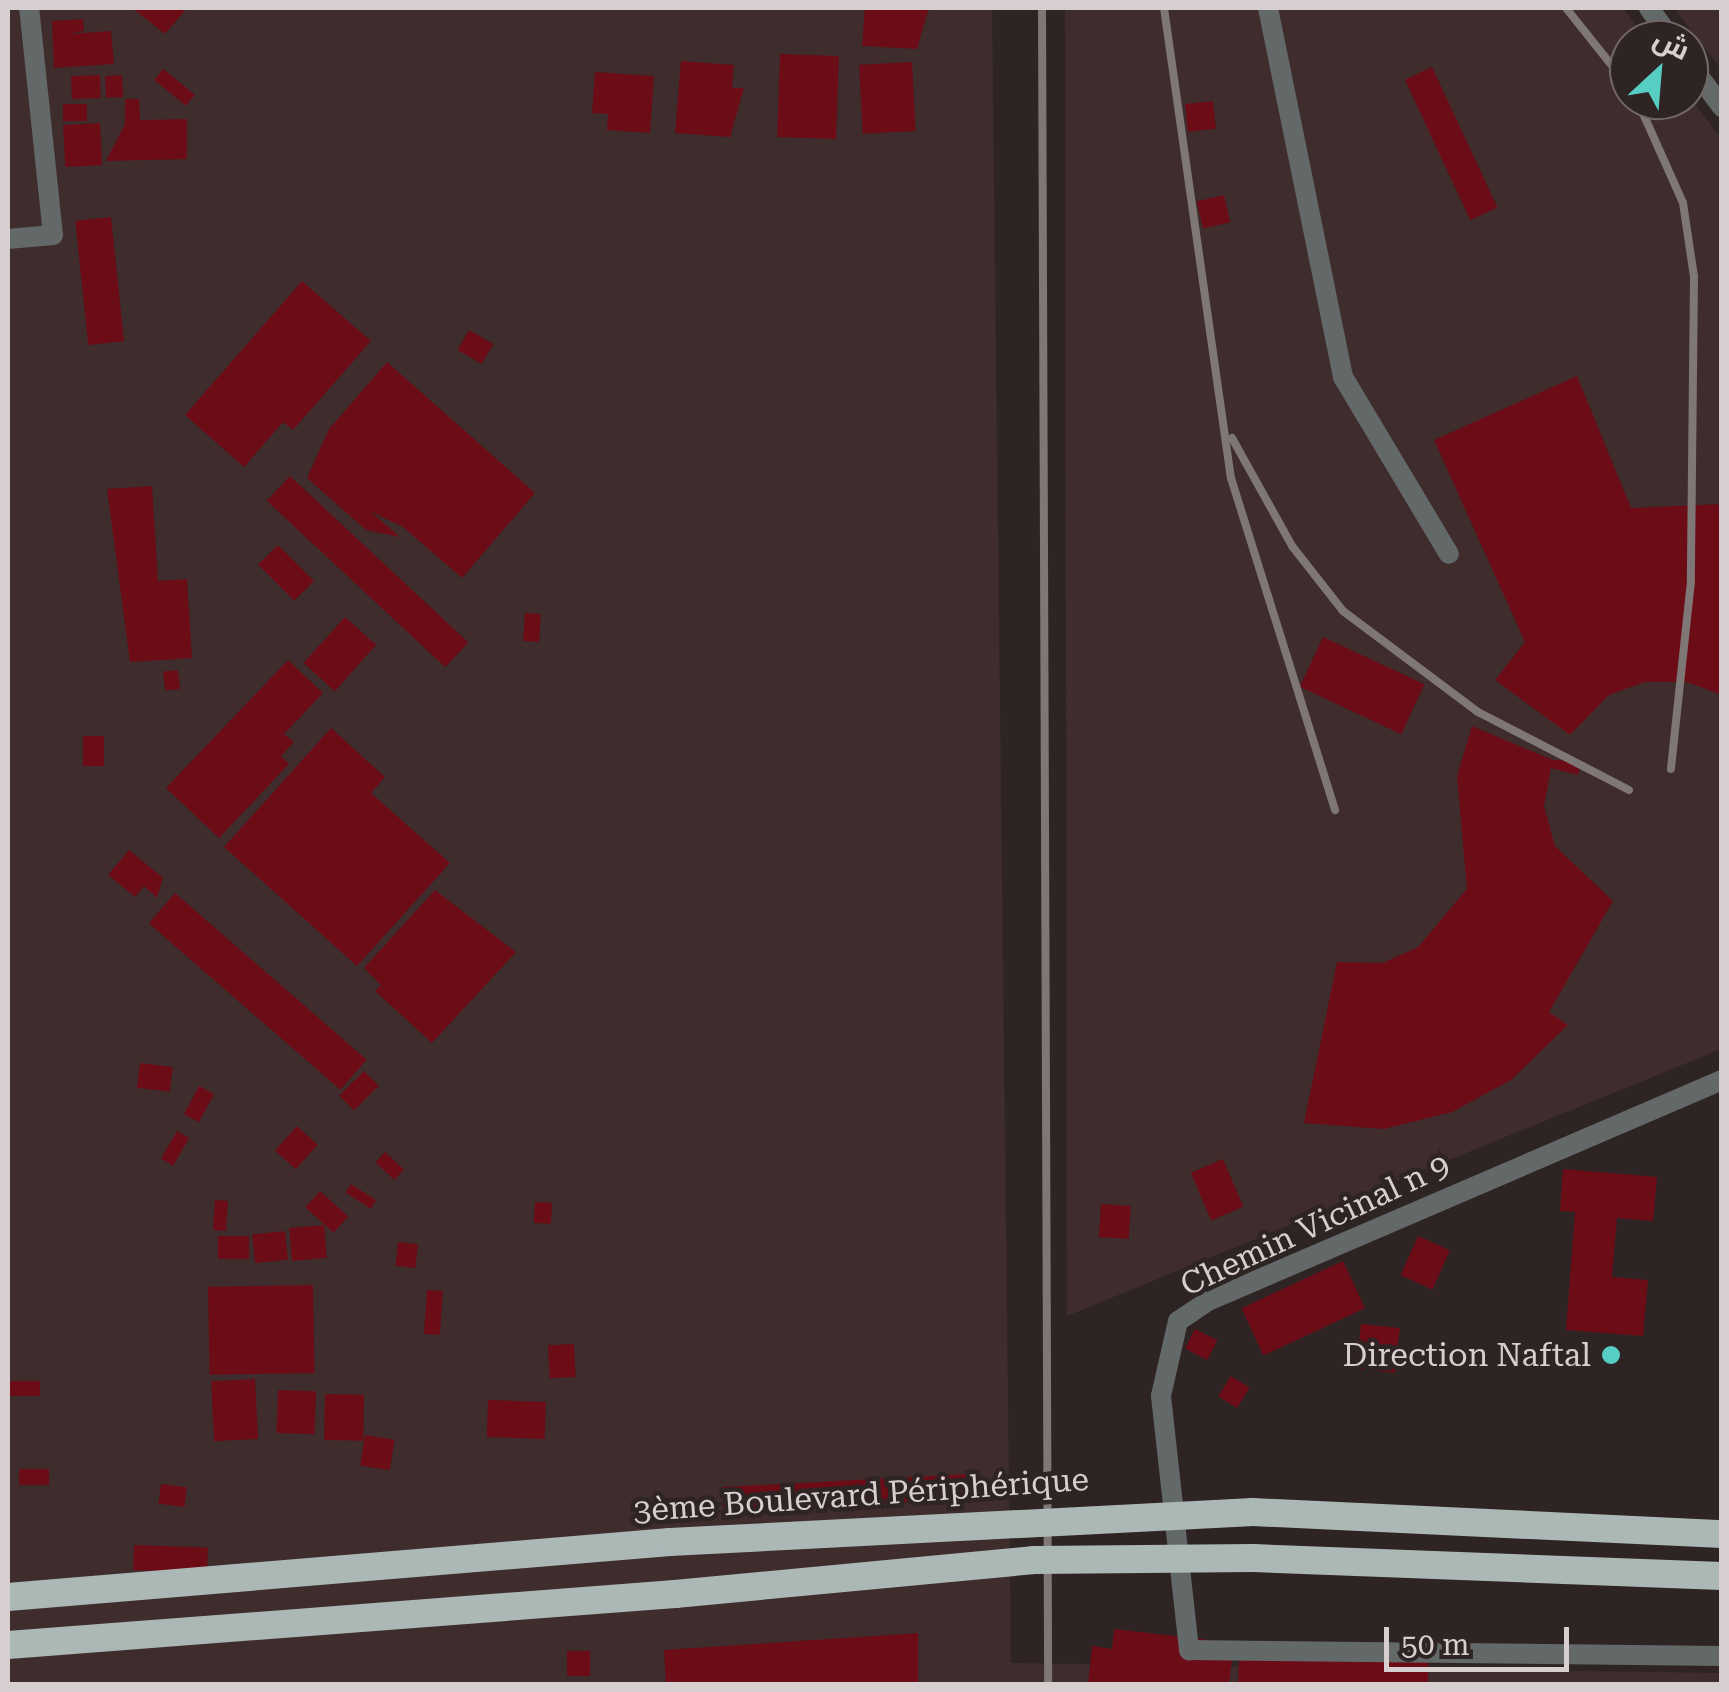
<!DOCTYPE html>
<html>
<head>
<meta charset="utf-8">
<style>
  body { margin:0 }
  #map { position:relative; width:1729px; height:1692px; overflow:hidden; background:#2f2424; font-family:"Roboto Serif",Cairo,serif }
  div>[style] { position:absolute }
  .built>* { inset:0; background:#3e2d2c }
  .building>* { inset:0; background:#6b0c17; transform-origin:0 0 }
  .minor>* { height:20px; margin:-10px; padding:0 10px; transform-origin:10px; border-radius:10px; background:#636968 }
  .tertiary>* { height:20px; margin:-10px; padding:0 10px; transform-origin:10px; border-radius:10px; background:#636968 }
  .trunk>* { height:28px; margin:-14px; padding:0 14px; transform-origin:14px; border-radius:14px; background:#abb8b6 }
  .rail>* { height:8px; margin:-4px; padding:0 4px; transform-origin:4px; border-radius:4px; background:#7f7676 }
  .trunk-bridge>* { height:28px; margin:-14px; padding:0 14px; transform-origin:14px; border-radius:14px; background:#abb8b6 }
  .dots>* { width:28px; height:28px; translate:-50% -50%; box-sizing:border-box; border:5px solid #2f2424; border-radius:50% }
  span { translate:-50% -50%; white-space:nowrap; text-align:center; line-height:1.15; -webkit-text-stroke:9px #2f2424; paint-order:stroke }
  .street-label { font-size:32px; color:#d7cfcf }
  .poi-label { font-size:32px; color:#d7cfcf }
  .right { translate:-100% -50%; text-align:right }
  .frame { position:absolute; inset:0; border:10px solid #d7cfcf; pointer-events:none }
  .north { position:absolute; left:1609px; top:20px; width:100px; height:100px; box-sizing:border-box; background:#2f2424; border:2px solid #726868; border-radius:50%; rotate:26deg; font-size:28px; font-weight:700; line-height:40px; text-align:center; color:#d7cfcf }
  .north::after { content:''; display:block; margin:auto; width:35px; height:45px; background:#56cec4; clip-path:polygon(50% 0,100% 100%,50% 72%,0 100%) }
  .scale { position:absolute; left:1384px; top:1627px; width:185px; height:45px; box-sizing:border-box; border:5px solid #d7cfcf; border-top:0; padding-left:12px; font-size:30px; line-height:35px; white-space:nowrap; color:#d7cfcf; -webkit-text-stroke:8px #2f2424; paint-order:stroke }
</style>
</head>
<body>
<div id="map">
  <div class="built">
    <i style="clip-path:polygon(8px 8px,992px 8px,1011px 1663px,1721px 1673px,1721px 1684px,8px 1684px)"></i>
    <i style="clip-path:polygon(1065px 8px,1623px 8px,1647px 40px,1629px 40px,1629px 100px,1689px 96px,1722px 140px,1721px 1049px,1067px 1316px)"></i>
    <i style="clip-path:polygon(1674px 8px,1721px 8px,1721px 69px)"></i>
  </div>
  <div class="building">
    <i style="clip-path:polygon(132px 8px,187px 8px,165px 34px)"></i>
    <i style="clip-path:polygon(865px 8px,929px 8px,917px 49px,862px 46px)"></i>
    <i style="clip-path:polygon(83px 19px,84px 31px,67px 34px,111px 31px,114px 64px,54px 68px,52px 21px)"></i>
    <i style="left:780px;top:54px;width:59px;height:83px;rotate:2deg"></i>
    <i style="clip-path:polygon(681px 61px,734px 65px,732px 88px,744px 88px,730px 137px,675px 133px)"></i>
    <i style="left:912px;top:62px;width:69px;height:53px;rotate:87deg"></i>
    <i style="left:1432px;top:67px;width:155px;height:30px;rotate:65deg"></i>
    <i style="left:163px;top:69px;width:41px;height:14px;rotate:39deg"></i>
    <i style="clip-path:polygon(595px 72px,654px 76px,650px 133px,607px 130px,608px 114px,592px 113px)"></i>
    <i style="left:100px;top:75px;width:23px;height:29px;rotate:88deg"></i>
    <i style="left:122px;top:75px;width:22px;height:17px;rotate:87deg"></i>
    <i style="clip-path:polygon(125px 99px,139px 99px,140px 120px,187px 119px,187px 159px,106px 161px,125px 124px)"></i>
    <i style="left:1213px;top:101px;width:28px;height:28px;rotate:84deg"></i>
    <i style="left:63px;top:104px;width:24px;height:17px"></i>
    <i style="left:100px;top:123px;width:42px;height:37px;rotate:87deg"></i>
    <i style="left:1224px;top:195px;width:28px;height:28px;rotate:77deg"></i>
    <i style="left:111px;top:217px;width:125px;height:36px;rotate:84deg"></i>
    <i style="clip-path:polygon(302px 281px,371px 341px,293px 430px,283px 422px,244px 467px,185px 415px)"></i>
    <i style="left:469px;top:330px;width:28px;height:23px;rotate:30deg"></i>
    <i style="clip-path:polygon(387px 362px,535px 493px,462px 578px,403px 527px,370px 511px,400px 537px,366px 530px,307px 478px,329px 429px)"></i>
    <i style="clip-path:polygon(1577px 376px,1631px 508px,1722px 504px,1722px 695px,1687px 682px,1645px 682px,1609px 695px,1570px 735px,1495px 680px,1525px 642px,1434px 440px)"></i>
    <i style="left:290px;top:476px;width:244px;height:34px;rotate:43deg"></i>
    <i style="clip-path:polygon(152px 486px,158px 581px,187px 579px,192px 658px,130px 662px,107px 489px)"></i>
    <i style="left:278px;top:545px;width:51px;height:28px;rotate:45deg"></i>
    <i style="left:525px;top:613px;width:16px;height:28px;rotate:4deg"></i>
    <i style="left:345px;top:617px;width:42px;height:62px;rotate:42deg"></i>
    <i style="left:1323px;top:637px;width:112px;height:55px;rotate:25deg"></i>
    <i style="clip-path:polygon(288px 660px,323px 693px,284px 734px,294px 742px,281px 756px,289px 764px,219px 838px,166px 788px)"></i>
    <i style="left:178px;top:670px;width:19px;height:15px;rotate:84deg"></i>
    <i style="clip-path:polygon(1472px 726px,1553px 760px,1581px 761px,1578px 775px,1551px 768px,1544px 806px,1555px 846px,1613px 901px,1549px 1012px,1568px 1025px,1511px 1080px,1452px 1112px,1384px 1129px,1304px 1123px,1337px 962px,1383px 963px,1418px 947px,1467px 889px,1457px 776px)"></i>
    <i style="clip-path:polygon(331px 728px,385px 777px,371px 793px,450px 863px,357px 966px,224px 847px)"></i>
    <i style="left:83px;top:736px;width:21px;height:30px"></i>
    <i style="clip-path:polygon(129px 850px,163px 878px,157px 898px,144px 886px,135px 897px,108px 875px)"></i>
    <i style="clip-path:polygon(435px 890px,516px 952px,432px 1043px,375px 991px,381px 985px,364px 968px)"></i>
    <i style="left:175px;top:893px;width:254px;height:40px;rotate:41deg"></i>
    <i style="left:140px;top:1063px;width:33px;height:25px;rotate:7deg"></i>
    <i style="left:364px;top:1071px;width:21px;height:35px;rotate:45deg"></i>
    <i style="left:199px;top:1086px;width:17px;height:32px;rotate:28deg"></i>
    <i style="left:297px;top:1126px;width:28px;height:33px;rotate:42deg"></i>
    <i style="left:177px;top:1131px;width:14px;height:32px;rotate:30deg"></i>
    <i style="left:385px;top:1152px;width:26px;height:14px;rotate:43deg"></i>
    <i style="left:1223px;top:1159px;width:52px;height:35px;rotate:67deg"></i>
    <i style="clip-path:polygon(1563px 1169px,1657px 1177px,1653px 1221px,1617px 1218px,1612px 1277px,1648px 1280px,1643px 1336px,1566px 1330px,1575px 1212px,1560px 1211px)"></i>
    <i style="left:351px;top:1184px;width:30px;height:10px;rotate:33deg"></i>
    <i style="left:320px;top:1191px;width:38px;height:22px;rotate:42deg"></i>
    <i style="left:215px;top:1200px;width:13px;height:30px;rotate:4deg"></i>
    <i style="left:535px;top:1202px;width:17px;height:21px;rotate:3deg"></i>
    <i style="left:1101px;top:1204px;width:30px;height:33px;rotate:4deg"></i>
    <i style="left:324px;top:1225px;width:33px;height:35px;rotate:85deg"></i>
    <i style="left:285px;top:1231px;width:29px;height:33px;rotate:84deg"></i>
    <i style="left:218px;top:1236px;width:31px;height:23px"></i>
    <i style="left:1418px;top:1236px;width:35px;height:43px;rotate:24deg"></i>
    <i style="left:398px;top:1242px;width:20px;height:24px;rotate:6deg"></i>
    <i style="left:1343px;top:1261px;width:52px;height:112px;rotate:65deg"></i>
    <i style="left:313px;top:1285px;width:88px;height:105px;rotate:89deg"></i>
    <i style="left:427px;top:1290px;width:16px;height:44px;rotate:4deg"></i>
    <i style="left:1361px;top:1324px;width:39px;height:45px;rotate:6deg"></i>
    <i style="left:1195px;top:1329px;width:25px;height:22px;rotate:27deg"></i>
    <i style="left:574px;top:1344px;width:33px;height:26px;rotate:87deg"></i>
    <i style="left:1231px;top:1376px;width:22px;height:24px;rotate:32deg"></i>
    <i style="left:255px;top:1379px;width:60px;height:44px;rotate:87deg"></i>
    <i style="left:8px;top:1381px;width:32px;height:15px"></i>
    <i style="left:278px;top:1390px;width:38px;height:43px;rotate:2deg"></i>
    <i style="left:325px;top:1394px;width:39px;height:46px;rotate:1deg"></i>
    <i style="left:488px;top:1400px;width:58px;height:37px;rotate:2deg"></i>
    <i style="left:365px;top:1435px;width:30px;height:31px;rotate:9deg"></i>
    <i style="left:49px;top:1469px;width:16px;height:30px;rotate:90deg"></i>
    <i style="clip-path:polygon(969px 1474px,969px 1490px,910px 1493px,910px 1502px,723px 1512px,722px 1487px)"></i>
    <i style="left:161px;top:1484px;width:26px;height:20px;rotate:7deg"></i>
    <i style="left:134px;top:1545px;width:74px;height:25px;rotate:2deg"></i>
    <i style="clip-path:polygon(1114px 1629px,1234px 1643px,1229px 1684px,1088px 1684px,1092px 1646px,1112px 1649px)"></i>
    <i style="clip-path:polygon(918px 1633px,918px 1684px,666px 1684px,664px 1650px)"></i>
    <i style="clip-path:polygon(1240px 1641px,1429px 1649px,1428px 1684px,1238px 1684px)"></i>
    <i style="left:567px;top:1651px;width:23px;height:25px"></i>
  </div>
  <div class="minor">
    <i style="left:1268px;top:8px;width:377px;rotate:78.5deg"></i>
    <i style="left:1343px;top:377px;width:206px;rotate:59.1deg"></i>
    <i style="left:8px;top:239px;width:45px;rotate:-5.1deg"></i>
    <i style="left:53px;top:235px;width:228px;rotate:-96deg"></i>
  </div>
  <div class="tertiary">
    <i style="left:1649px;top:8px;width:39px;rotate:54deg"></i>
    <i style="left:1689px;top:63px;width:55px;rotate:53.1deg"></i>
    <i style="left:1722px;top:1080px;width:559px;rotate:156.73deg"></i>
    <i style="left:1208px;top:1301px;width:36px;rotate:146deg"></i>
    <i style="left:1178px;top:1321px;width:77px;rotate:102.8deg"></i>
    <i style="left:1161px;top:1396px;width:256px;rotate:83.7deg"></i>
    <i style="left:1189px;top:1650px;width:533px;rotate:0.64deg"></i>
  </div>
  <div class="trunk">
    <i style="left:1253px;top:1512px;width:470px;rotate:2.7deg"></i>
    <i style="left:1253px;top:1558px;width:469px;rotate:2.2deg"></i>
    <i style="left:8px;top:1597px;width:664px;rotate:-4.75deg"></i>
    <i style="left:8px;top:1645px;width:669px;rotate:-4.37deg"></i>
  </div>
  <div class="rail">
    <i style="left:1042px;top:8px;width:1676px;rotate:89.79deg"></i>
    <i style="left:1164px;top:8px;width:475px;rotate:81.9deg"></i>
    <i style="left:1231px;top:478px;width:348px;rotate:72.6deg"></i>
    <i style="left:1566px;top:8px;width:101px;rotate:51.4deg"></i>
    <i style="left:1637px;top:100px;width:113px;rotate:65.9deg"></i>
    <i style="left:1683px;top:203px;width:75px;rotate:81.5deg"></i>
    <i style="left:1694px;top:277px;width:304px;rotate:90.6deg"></i>
    <i style="left:1691px;top:581px;width:189px;rotate:96.1deg"></i>
    <i style="left:1232px;top:438px;width:124px;rotate:60.9deg"></i>
    <i style="left:1292px;top:546px;width:83px;rotate:51.9deg"></i>
    <i style="left:1343px;top:611px;width:169px;rotate:36.8deg"></i>
    <i style="left:1478px;top:712px;width:170px;rotate:27.3deg"></i>
  </div>
  <div class="trunk-bridge">
    <i style="left:670px;top:1542px;width:584px;rotate:-2.95deg"></i>
    <i style="left:675px;top:1594px;width:361px;rotate:-5.4deg"></i>
    <i style="left:1034px;top:1560px;width:219px;rotate:-0.5deg"></i>
  </div>
  <div class="dots">
    <i style="left:1611px;top:1355px;background:#56cec4"></i>
  </div>
  <div class="street-label">
    <span style="left:1315px;top:1225px;rotate:-25deg">Chemin Vicinal n 9</span>
    <span style="left:861px;top:1495px;rotate:-4deg">3ème Boulevard Périphérique</span>
  </div>
  <div class="poi-label">
    <span class="right" style="left:1591px;top:1355px">Direction Naftal</span>
  </div>
  <div class="frame"></div>
  <div class="north">ش</div>
  <div class="scale">50 m</div>
</div>
</body>
</html>
